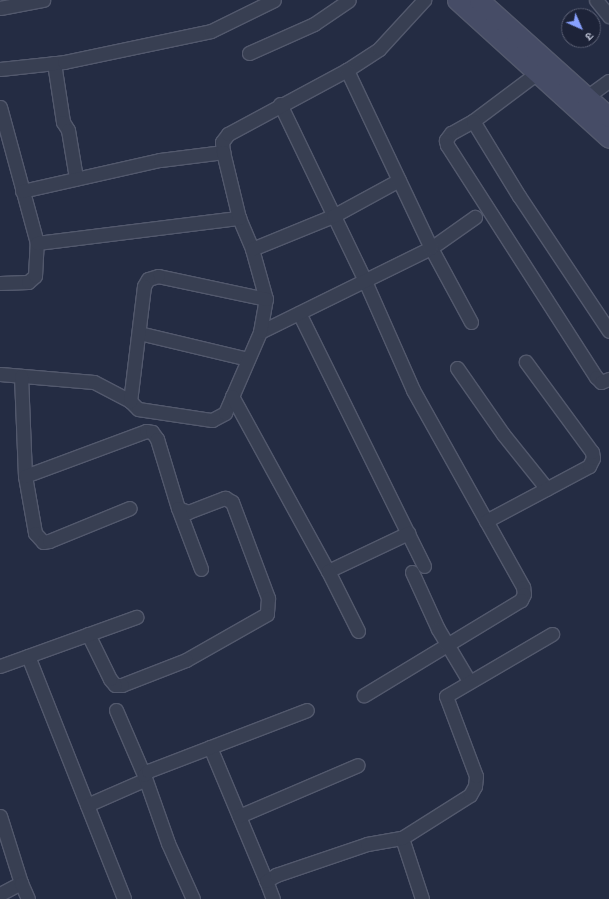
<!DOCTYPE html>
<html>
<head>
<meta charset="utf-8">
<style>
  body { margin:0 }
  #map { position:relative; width:609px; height:899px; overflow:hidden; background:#242c43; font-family:Rubik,"Noto Sans Devanagari",sans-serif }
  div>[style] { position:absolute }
  .roads { filter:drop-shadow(1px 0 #53596d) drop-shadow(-1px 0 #53596d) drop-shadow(0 1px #53596d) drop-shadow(0 -1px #53596d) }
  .minor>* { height:13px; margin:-6.5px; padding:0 6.5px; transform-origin:6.5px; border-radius:6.5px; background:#383f52 }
  .secondary>* { height:19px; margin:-9.5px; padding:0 9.5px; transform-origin:9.5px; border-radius:9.5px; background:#464c66 }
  span { translate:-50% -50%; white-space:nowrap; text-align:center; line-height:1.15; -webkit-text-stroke:3px #1d2338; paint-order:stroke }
  .north { position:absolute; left:561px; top:8px; width:40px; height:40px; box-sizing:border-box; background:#1d2338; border:1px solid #5a5f73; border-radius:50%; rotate:135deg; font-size:11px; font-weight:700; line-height:16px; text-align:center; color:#b5bacc }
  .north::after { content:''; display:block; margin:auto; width:14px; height:18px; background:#88a1ff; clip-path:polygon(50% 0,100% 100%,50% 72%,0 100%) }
</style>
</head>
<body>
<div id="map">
  <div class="roads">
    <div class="minor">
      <i style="left:596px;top:0;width:21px;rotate:51deg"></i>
      <i style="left:0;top:8px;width:44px;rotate:-10.5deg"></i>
      <i style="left:249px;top:53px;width:71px;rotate:-24deg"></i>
      <i style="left:314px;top:24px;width:42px;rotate:-34.4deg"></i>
      <i style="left:54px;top:63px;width:60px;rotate:81.3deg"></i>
      <i style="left:63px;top:122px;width:9px;rotate:58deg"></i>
      <i style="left:68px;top:130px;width:49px;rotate:80.5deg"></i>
      <i style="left:0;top:69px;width:64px;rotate:-6.2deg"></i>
      <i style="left:64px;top:62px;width:150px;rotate:-11.9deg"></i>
      <i style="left:211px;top:31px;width:70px;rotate:-26.2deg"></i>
      <i style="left:537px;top:73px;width:80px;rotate:143.1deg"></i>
      <i style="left:473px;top:121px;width:25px;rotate:151deg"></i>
      <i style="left:451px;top:133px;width:9px;rotate:126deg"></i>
      <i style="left:446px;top:140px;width:5px;rotate:79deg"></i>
      <i style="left:447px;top:145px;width:276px;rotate:57.3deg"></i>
      <i style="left:596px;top:377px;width:7px;rotate:45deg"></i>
      <i style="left:601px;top:382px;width:9px;rotate:-21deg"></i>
      <i style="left:581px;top:101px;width:34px;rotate:-36deg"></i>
      <i style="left:280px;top:104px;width:196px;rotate:64.3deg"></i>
      <i style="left:365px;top:281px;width:119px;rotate:66.2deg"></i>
      <i style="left:413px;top:390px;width:226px;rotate:60.8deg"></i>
      <i style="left:523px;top:587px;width:7px;rotate:82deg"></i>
      <i style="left:524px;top:594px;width:7px;rotate:117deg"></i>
      <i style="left:521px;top:600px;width:184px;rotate:148.8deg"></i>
      <i style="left:0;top:107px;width:141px;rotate:74.8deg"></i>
      <i style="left:473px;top:121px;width:88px;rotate:58.5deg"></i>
      <i style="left:519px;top:196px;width:162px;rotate:56.3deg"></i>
      <i style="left:22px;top:191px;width:141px;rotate:-12.7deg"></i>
      <i style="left:160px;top:160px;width:64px;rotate:-7.2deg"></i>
      <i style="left:223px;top:152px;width:10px;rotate:-96deg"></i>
      <i style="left:222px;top:142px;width:10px;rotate:-53deg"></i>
      <i style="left:228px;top:134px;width:135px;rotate:-28.3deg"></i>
      <i style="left:347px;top:70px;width:38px;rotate:-33deg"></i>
      <i style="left:379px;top:49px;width:67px;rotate:-47.4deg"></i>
      <i style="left:239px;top:218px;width:34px;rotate:67deg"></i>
      <i style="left:252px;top:249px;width:52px;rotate:74.4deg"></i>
      <i style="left:252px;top:249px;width:87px;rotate:-22.2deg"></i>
      <i style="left:333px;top:216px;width:75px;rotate:-28.6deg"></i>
      <i style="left:0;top:283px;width:28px;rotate:-2deg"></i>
      <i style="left:28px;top:282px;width:9px;rotate:-41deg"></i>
      <i style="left:35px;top:276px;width:33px;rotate:-87deg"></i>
      <i style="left:37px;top:243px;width:204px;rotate:-7.1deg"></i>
      <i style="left:239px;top:218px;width:68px;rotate:-103.6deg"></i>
      <i style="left:299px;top:313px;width:282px;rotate:63.7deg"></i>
      <i style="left:471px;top:322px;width:84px;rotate:-118.4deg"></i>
      <i style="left:431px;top:248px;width:54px;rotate:-35.2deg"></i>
      <i style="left:260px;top:332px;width:191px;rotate:-26.2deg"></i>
      <i style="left:431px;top:248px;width:197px;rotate:-115.3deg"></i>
      <i style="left:139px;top:333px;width:112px;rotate:13.4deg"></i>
      <i style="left:457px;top:368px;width:80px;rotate:55.1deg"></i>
      <i style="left:503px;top:434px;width:70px;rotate:51.3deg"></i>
      <i style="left:0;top:374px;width:94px;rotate:4.9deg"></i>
      <i style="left:94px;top:382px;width:41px;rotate:27.8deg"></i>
      <i style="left:130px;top:401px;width:11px;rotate:45deg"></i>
      <i style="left:138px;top:409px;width:75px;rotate:8.5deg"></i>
      <i style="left:212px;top:420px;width:15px;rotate:-28deg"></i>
      <i style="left:225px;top:413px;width:88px;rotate:-66.6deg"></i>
      <i style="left:260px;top:332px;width:34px;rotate:-80deg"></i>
      <i style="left:266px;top:299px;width:110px;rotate:-168deg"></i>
      <i style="left:158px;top:276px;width:10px;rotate:163deg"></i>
      <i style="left:148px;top:279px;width:8px;rotate:120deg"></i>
      <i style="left:144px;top:286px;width:116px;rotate:96.9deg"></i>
      <i style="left:21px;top:376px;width:100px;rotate:87.7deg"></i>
      <i style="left:25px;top:476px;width:58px;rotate:80deg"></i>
      <i style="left:35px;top:533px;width:12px;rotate:48deg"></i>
      <i style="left:43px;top:542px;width:6px;rotate:-9deg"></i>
      <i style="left:49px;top:541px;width:87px;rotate:-22.2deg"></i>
      <i style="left:232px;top:396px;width:200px;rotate:61.3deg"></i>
      <i style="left:328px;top:571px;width:89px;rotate:-25.4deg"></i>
      <i style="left:25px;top:476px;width:129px;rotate:-20.4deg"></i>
      <i style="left:146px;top:431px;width:6px;rotate:9deg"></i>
      <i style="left:152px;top:432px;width:9px;rotate:54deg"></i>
      <i style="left:157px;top:439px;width:72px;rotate:73.1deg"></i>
      <i style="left:178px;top:508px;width:11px;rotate:22deg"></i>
      <i style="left:188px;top:512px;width:40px;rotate:-21deg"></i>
      <i style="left:225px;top:498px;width:8px;rotate:30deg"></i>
      <i style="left:232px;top:502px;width:103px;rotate:69.4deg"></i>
      <i style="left:268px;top:598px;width:16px;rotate:94deg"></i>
      <i style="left:267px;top:614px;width:93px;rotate:150.4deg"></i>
      <i style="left:186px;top:660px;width:69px;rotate:158.7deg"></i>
      <i style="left:122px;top:685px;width:7px;rotate:180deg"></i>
      <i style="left:115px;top:685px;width:8px;rotate:-130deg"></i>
      <i style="left:110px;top:679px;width:50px;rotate:-116.1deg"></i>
      <i style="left:178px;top:508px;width:65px;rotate:69.3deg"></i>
      <i style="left:486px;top:521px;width:117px;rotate:-28.1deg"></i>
      <i style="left:589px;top:466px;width:9px;rotate:-63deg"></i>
      <i style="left:593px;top:458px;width:6px;rotate:-99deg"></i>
      <i style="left:592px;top:452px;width:112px;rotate:-126.3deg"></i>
      <i style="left:328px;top:571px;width:67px;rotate:63.4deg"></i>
      <i style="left:412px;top:572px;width:63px;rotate:65.5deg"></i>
      <i style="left:438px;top:629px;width:61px;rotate:59.2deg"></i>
      <i style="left:28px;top:656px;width:261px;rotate:68.4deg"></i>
      <i style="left:0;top:666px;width:145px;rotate:-19.8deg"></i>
      <i style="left:116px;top:710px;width:71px;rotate:66.7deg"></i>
      <i style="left:210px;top:747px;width:145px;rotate:67.3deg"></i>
      <i style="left:87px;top:805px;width:62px;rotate:-23.7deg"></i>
      <i style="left:0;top:816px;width:70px;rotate:72.6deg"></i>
      <i style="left:239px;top:816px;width:129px;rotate:-23.2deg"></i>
      <i style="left:402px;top:838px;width:64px;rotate:71.8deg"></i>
      <i style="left:0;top:894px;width:24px;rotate:-28deg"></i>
      <i style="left:21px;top:883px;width:17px;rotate:66deg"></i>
      <i style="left:193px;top:899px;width:61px;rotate:-114.1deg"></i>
      <i style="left:168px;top:843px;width:72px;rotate:-109.4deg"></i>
      <i style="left:144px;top:775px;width:6px;rotate:-45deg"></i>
      <i style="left:148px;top:771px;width:170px;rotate:-21deg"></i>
      <i style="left:273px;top:899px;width:19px;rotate:-111deg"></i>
      <i style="left:266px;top:881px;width:12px;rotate:-31deg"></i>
      <i style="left:276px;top:875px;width:96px;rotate:-18.8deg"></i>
      <i style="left:367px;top:844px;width:36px;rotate:-10deg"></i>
      <i style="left:402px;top:838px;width:80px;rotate:-32.3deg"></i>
      <i style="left:470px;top:795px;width:10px;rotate:-61deg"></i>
      <i style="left:475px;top:786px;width:10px;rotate:-84deg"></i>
      <i style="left:476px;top:776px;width:85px;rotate:-110.6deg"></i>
      <i style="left:446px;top:696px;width:123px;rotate:-30.3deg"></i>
    </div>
    <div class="secondary">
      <i style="left:457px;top:0;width:205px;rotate:42.2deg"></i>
      <i style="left:479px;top:0;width:175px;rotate:42deg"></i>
    </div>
  </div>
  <div class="north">उ</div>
</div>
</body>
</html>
